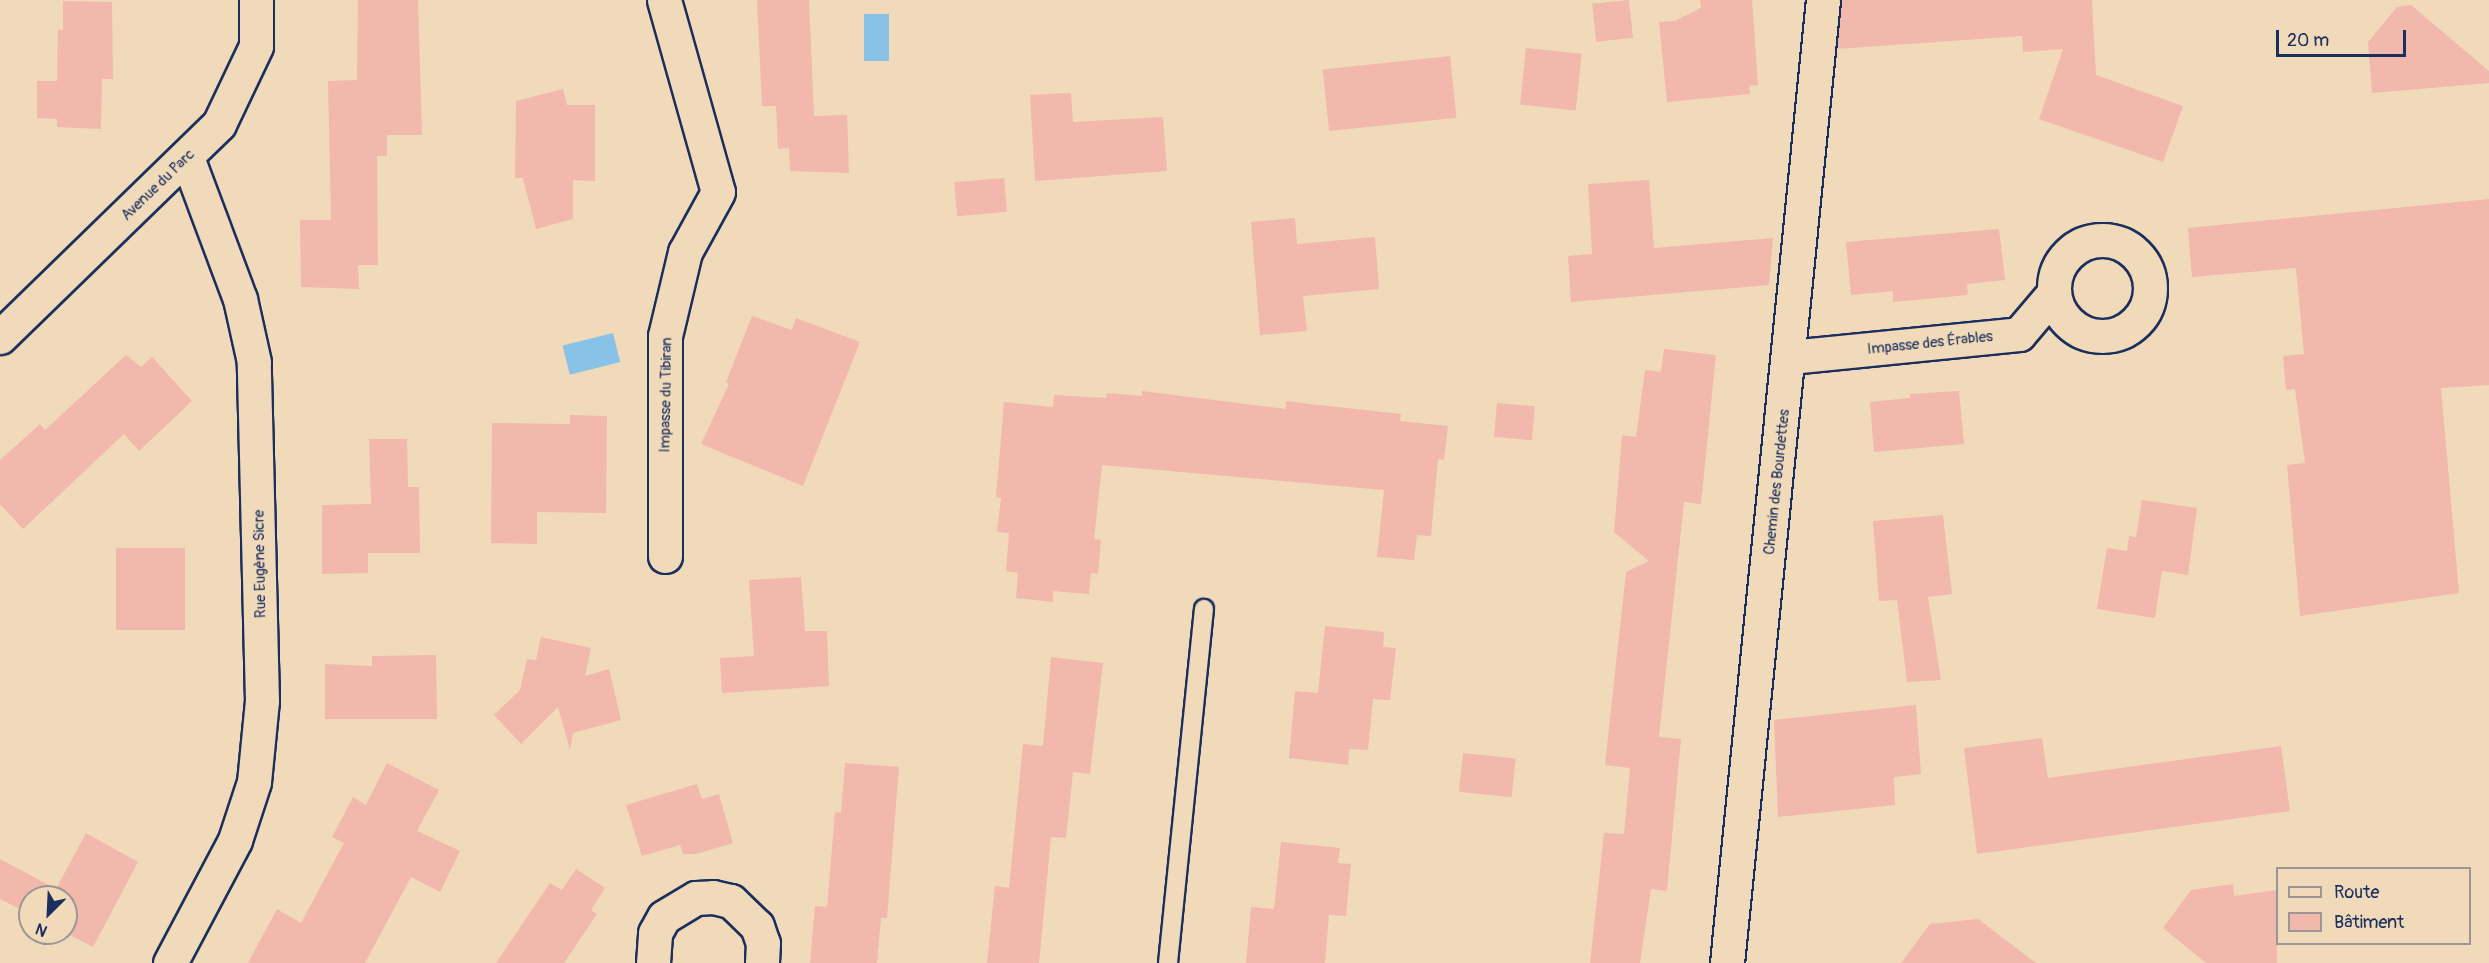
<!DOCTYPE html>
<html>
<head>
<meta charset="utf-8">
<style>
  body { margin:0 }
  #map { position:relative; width:2489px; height:963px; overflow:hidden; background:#f0dab9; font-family:Pangolin,sans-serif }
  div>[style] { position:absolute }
  .water>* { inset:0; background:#88c2e7; transform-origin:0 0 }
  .building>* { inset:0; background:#f2b8ab; transform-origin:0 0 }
  .roads { filter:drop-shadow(2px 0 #1b2f5e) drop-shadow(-2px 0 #1b2f5e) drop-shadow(0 2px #1b2f5e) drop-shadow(0 -2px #1b2f5e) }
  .lane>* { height:18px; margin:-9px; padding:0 9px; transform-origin:9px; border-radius:9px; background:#f0dab9 }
  .street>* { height:33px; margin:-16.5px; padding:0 16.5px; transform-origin:16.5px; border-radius:16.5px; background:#f0dab9 }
  .street>.ring { margin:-16.5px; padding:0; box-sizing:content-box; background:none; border:33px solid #f0dab9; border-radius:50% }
  span { translate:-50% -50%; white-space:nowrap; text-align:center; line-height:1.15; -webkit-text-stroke:6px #f0dab9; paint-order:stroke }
  .street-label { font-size:15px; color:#1b2f5e }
  .legend { position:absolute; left:2276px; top:867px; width:195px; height:78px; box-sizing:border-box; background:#f0dab9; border:2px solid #9b9695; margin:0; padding:8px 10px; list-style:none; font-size:18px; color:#1b2f5e }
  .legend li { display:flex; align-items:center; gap:12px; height:30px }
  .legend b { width:30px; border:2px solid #9b9695 }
  .north { position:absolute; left:18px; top:885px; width:60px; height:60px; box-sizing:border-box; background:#f0dab9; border:2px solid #9b9695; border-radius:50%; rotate:204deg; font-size:16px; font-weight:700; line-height:24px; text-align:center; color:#1b2f5e }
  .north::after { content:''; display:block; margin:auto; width:21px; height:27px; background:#1b2f5e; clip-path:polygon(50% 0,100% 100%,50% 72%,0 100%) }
  .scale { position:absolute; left:2276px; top:30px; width:130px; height:27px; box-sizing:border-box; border:3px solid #1b2f5e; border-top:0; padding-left:8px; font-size:18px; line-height:21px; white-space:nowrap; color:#1b2f5e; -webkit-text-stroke:4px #f0dab9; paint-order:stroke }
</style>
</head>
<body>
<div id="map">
  <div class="water">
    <i style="left:889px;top:14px;width:47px;height:25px;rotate:90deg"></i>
    <i style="left:613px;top:333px;width:30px;height:52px;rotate:76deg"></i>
  </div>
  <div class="building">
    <i style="clip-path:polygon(358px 0,418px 0,422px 135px,387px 135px,387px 156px,377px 156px,378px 265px,358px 265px,359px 289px,301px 287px,300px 220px,331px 220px,328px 81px,357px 80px)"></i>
    <i style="clip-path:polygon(757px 0,809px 0,814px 116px,847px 115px,849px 173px,790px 171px,789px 148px,778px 149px,776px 106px,762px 106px)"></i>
    <i style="left:1629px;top:0;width:38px;height:37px;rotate:84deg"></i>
    <i style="clip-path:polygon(1700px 0,1752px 0,1758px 85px,1749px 86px,1750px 94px,1667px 102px,1659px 22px,1675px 21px,1701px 8px)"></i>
    <i style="clip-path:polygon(1841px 0,2092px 0,2096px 75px,2183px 106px,2163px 162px,2039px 119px,2063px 49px,2023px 52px,2022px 36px,1837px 49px)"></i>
    <i style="clip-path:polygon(63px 1px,112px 2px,113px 79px,102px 79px,101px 129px,57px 127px,57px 119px,37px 118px,37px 81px,57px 81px,58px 30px,63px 30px)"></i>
    <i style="clip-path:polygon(2411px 5px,2489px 71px,2489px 83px,2372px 93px,2368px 42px,2397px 7px)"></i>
    <i style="left:1526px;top:48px;width:56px;height:57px;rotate:6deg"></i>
    <i style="left:1450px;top:56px;width:62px;height:128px;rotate:84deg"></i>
    <i style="clip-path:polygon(563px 89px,567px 105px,595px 105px,595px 181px,573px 180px,573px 219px,536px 229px,523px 178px,515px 178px,516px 101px)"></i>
    <i style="clip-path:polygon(1071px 93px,1073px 122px,1163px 117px,1167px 171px,1035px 181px,1030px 95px)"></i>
    <i style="left:1004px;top:178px;width:34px;height:50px;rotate:85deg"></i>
    <i style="clip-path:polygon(1649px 180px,1654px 248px,1773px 238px,1769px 285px,1571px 302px,1568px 256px,1592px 254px,1588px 184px)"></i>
    <i style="clip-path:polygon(2489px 199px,2489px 385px,2441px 388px,2459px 593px,2300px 616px,2287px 465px,2305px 463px,2295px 389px,2286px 390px,2283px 356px,2304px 354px,2296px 268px,2192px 277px,2188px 228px)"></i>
    <i style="clip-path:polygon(1295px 218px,1297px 244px,1375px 237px,1379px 289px,1303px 296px,1307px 331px,1260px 335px,1251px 222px)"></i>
    <i style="clip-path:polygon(1999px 229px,2005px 280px,1967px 284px,1968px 295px,1893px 302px,1893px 291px,1851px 295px,1846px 242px)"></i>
    <i style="clip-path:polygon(752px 316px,792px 330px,796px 318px,860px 342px,803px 486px,701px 444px,729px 384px,726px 382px)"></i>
    <i style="clip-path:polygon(1664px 349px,1716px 355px,1701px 504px,1684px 502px,1659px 737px,1681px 739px,1667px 891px,1651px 889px,1640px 963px,1590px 963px,1604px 833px,1624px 834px,1630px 768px,1605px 765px,1626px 572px,1649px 561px,1614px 532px,1622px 435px,1636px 437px,1645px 370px,1661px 372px)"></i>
    <i style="clip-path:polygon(126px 355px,141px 367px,152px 357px,192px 401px,139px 451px,124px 434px,23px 529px,0 504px,0 460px,40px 424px,45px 430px)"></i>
    <i style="clip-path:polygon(1142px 391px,1286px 409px,1286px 401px,1310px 404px,1401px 414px,1400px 421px,1448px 426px,1444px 460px,1438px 459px,1431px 536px,1417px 535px,1414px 560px,1377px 557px,1384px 490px,1102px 465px,1094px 539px,1101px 540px,1098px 574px,1091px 573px,1089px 594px,1053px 591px,1053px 602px,1016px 598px,1018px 573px,1006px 571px,1009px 533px,997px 532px,1001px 498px,996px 497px,1004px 402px,1053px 407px,1054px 395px,1106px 398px,1107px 393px,1142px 396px)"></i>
    <i style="clip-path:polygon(1959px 391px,1964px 444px,1874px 452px,1870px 402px,1910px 398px,1910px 394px)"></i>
    <i style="left:1497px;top:403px;width:38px;height:34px;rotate:5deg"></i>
    <i style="clip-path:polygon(570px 415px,607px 416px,606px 513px,537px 512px,537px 544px,491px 543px,492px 423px,570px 424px)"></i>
    <i style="clip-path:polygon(369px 439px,407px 439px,408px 487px,419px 487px,420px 553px,368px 553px,368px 573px,322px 574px,322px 505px,371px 504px)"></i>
    <i style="clip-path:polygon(2142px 500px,2197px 508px,2188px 575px,2162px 571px,2155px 618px,2097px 609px,2107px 548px,2127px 551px,2129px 536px,2136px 537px)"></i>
    <i style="clip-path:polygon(1943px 515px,1952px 594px,1928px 597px,1941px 680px,1907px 682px,1897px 600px,1879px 601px,1873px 521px)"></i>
    <i style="left:116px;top:548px;width:69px;height:82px"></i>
    <i style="clip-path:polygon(801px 577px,805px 631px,827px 631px,829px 686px,722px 693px,720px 658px,754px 656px,749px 580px)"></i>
    <i style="clip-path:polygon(1325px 626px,1384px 632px,1383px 647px,1396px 648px,1390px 700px,1373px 699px,1368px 750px,1349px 749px,1348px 765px,1289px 758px,1295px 691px,1318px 693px)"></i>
    <i style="clip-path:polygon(541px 637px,591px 648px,585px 676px,609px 669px,621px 720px,573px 733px,570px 750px,558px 707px,521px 744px,494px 715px,520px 690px,527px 659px,536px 660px)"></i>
    <i style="clip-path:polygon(436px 655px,437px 719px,325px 719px,325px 664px,372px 666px,372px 656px)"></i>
    <i style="clip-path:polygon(1051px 657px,1103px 663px,1090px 774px,1073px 772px,1066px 838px,1051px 837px,1039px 963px,987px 963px,995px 886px,1009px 888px,1023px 744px,1043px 746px)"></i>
    <i style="clip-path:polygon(1916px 705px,1921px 774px,1894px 777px,1895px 805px,1778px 817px,1774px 720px)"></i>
    <i style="clip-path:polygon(2042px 738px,2048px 778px,2281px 746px,2290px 811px,1977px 854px,1964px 748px)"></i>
    <i style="left:1463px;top:753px;width:53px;height:39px;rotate:6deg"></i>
    <i style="clip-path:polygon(387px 763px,439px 790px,417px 831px,460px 851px,440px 892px,411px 877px,365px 963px,248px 963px,277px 909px,301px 923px,344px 843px,332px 837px,353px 797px,366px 805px)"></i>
    <i style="clip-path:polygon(845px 763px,899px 767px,887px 918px,881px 918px,877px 963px,810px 963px,815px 906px,827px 907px,835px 812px,841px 813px)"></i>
    <i style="clip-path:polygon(697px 784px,702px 799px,719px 794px,733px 843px,696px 854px,683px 854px,680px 845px,642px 856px,626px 805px)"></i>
    <i style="clip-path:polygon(86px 833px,138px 862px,93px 947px,66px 933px,66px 897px,30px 897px,30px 914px,0 899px,0 859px,56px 889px)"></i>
    <i style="clip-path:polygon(1281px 842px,1340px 848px,1338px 863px,1351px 864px,1346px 916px,1329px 915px,1325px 963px,1246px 963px,1251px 907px,1274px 909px)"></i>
    <i style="clip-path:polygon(576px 869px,605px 888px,591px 910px,597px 914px,564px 963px,496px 963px,550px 883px,562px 890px)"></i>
    <i style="clip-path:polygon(2233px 884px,2234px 896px,2277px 890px,2277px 963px,2206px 963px,2163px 928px,2191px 890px)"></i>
    <i style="clip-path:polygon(1978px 919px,2036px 963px,1901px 963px,1930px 924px)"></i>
  </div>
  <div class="roads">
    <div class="lane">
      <i style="left:1168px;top:963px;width:356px;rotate:-84.2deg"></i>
    </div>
    <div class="street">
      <i style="left:664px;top:0;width:199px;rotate:74.3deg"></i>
      <i style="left:718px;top:192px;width:68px;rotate:118.8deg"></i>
      <i style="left:685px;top:252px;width:86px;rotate:103.4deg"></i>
      <i style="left:665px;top:336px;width:220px;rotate:90deg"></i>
      <i class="ring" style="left:2054px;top:240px;width:63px;height:63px"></i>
      <i style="left:0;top:337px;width:305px;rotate:-44.2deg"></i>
      <i style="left:219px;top:124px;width:86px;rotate:-64.6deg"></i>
      <i style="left:256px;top:46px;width:46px;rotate:-90deg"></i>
      <i style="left:1790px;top:357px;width:230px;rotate:-5.7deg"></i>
      <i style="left:2019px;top:334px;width:51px;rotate:-49.8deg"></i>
      <i style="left:170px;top:963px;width:139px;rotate:-62.1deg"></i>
      <i style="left:235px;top:840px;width:61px;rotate:-71.9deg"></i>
      <i style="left:254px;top:782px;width:81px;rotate:-84.4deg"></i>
      <i style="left:262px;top:701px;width:339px;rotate:-91.4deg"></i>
      <i style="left:254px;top:362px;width:65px;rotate:-102.5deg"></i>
      <i style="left:240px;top:299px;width:152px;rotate:-110.5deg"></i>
      <i style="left:653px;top:963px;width:30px;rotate:-86deg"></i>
      <i style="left:655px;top:933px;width:18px;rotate:-61deg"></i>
      <i style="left:664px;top:917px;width:37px;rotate:-31deg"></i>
      <i style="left:696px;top:898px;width:17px;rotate:-3deg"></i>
      <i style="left:713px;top:897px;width:18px;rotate:13deg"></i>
      <i style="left:731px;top:901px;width:36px;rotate:44deg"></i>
      <i style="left:757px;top:926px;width:18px;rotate:71deg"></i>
      <i style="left:763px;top:943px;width:20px;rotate:93deg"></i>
      <i style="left:1727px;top:963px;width:968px;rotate:-84.31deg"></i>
    </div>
  </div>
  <div class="street-label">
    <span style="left:158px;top:185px;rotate:-44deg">Avenue du Parc</span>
    <span style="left:1930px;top:343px;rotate:-6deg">Impasse des Érables</span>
    <span style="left:666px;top:395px;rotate:-89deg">Impasse du Tibiran</span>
    <span style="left:1777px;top:482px;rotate:-84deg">Chemin des Bourdettes</span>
    <span style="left:260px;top:564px;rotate:-91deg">Rue Eugène Sicre</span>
  </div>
  <ul class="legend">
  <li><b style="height:8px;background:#f0dab9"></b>Route</li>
  <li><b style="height:16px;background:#f2b8ab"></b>Bâtiment</li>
  </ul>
  <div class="north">N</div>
  <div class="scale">20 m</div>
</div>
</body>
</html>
